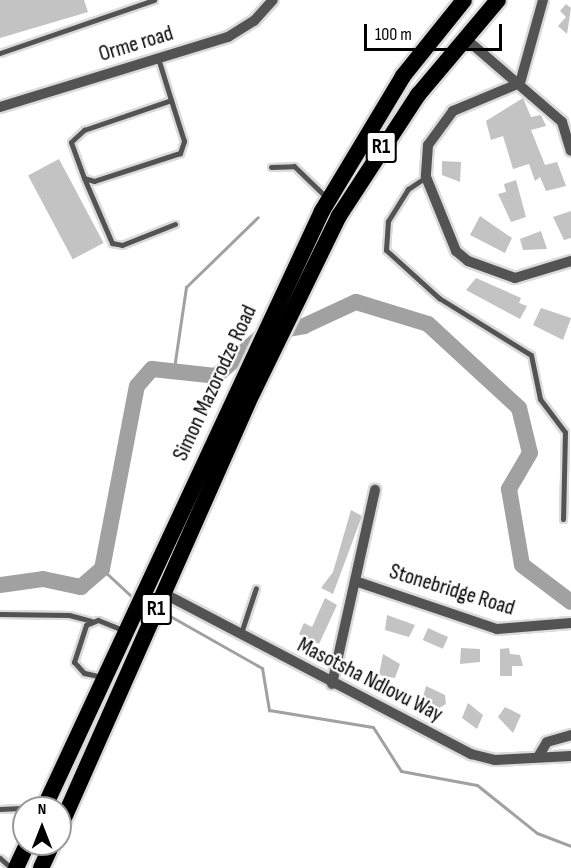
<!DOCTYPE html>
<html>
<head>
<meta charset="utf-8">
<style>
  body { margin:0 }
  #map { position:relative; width:571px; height:868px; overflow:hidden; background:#fff; font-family:"Sofia Sans Condensed",sans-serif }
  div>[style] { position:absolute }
  .stream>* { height:3px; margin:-1.5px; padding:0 1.5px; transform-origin:1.5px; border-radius:1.5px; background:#a1a1a1 }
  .river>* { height:16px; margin:-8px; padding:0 8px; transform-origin:8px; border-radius:8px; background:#a1a1a1 }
  .building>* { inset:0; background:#c3c3c3; transform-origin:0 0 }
  .roads { filter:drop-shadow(2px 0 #dbdbdb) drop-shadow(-2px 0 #dbdbdb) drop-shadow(0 2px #dbdbdb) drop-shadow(0 -2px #dbdbdb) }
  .service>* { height:5px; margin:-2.5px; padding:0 2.5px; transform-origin:2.5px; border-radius:2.5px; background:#535353 }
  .minor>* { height:10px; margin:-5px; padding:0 5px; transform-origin:5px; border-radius:5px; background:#535353 }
  .trunk>* { height:16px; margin:-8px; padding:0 8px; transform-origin:8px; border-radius:8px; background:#000 }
  span { translate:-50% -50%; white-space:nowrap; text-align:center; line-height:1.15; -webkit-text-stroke:4.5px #fff; paint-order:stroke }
  .shield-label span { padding:2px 4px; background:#fff; border:2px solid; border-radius:4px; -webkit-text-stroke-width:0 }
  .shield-label { font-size:21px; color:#000; font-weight:700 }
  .street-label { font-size:22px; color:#000 }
  .north { position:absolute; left:12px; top:796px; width:60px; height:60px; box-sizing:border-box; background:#fff; border:2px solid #999; border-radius:50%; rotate:0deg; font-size:16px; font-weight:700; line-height:24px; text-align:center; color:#000 }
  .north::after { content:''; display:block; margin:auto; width:21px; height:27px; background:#000; clip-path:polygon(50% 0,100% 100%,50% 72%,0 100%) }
  .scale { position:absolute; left:364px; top:24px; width:138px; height:27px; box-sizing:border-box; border:3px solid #000; border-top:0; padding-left:8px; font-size:18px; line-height:21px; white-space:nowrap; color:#000; -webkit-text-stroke:4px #fff; paint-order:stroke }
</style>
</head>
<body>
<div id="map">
  <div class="stream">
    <i style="left:173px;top:375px;width:89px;rotate:-81.6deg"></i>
    <i style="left:186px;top:287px;width:100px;rotate:-44.2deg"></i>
    <i style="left:102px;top:569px;width:41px;rotate:43deg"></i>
    <i style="left:170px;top:616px;width:106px;rotate:29.5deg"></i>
    <i style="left:262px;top:668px;width:43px;rotate:80.5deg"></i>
    <i style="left:269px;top:710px;width:105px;rotate:9.3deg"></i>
    <i style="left:373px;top:727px;width:52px;rotate:57.5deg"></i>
    <i style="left:401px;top:771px;width:77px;rotate:10.4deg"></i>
    <i style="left:477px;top:785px;width:77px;rotate:38.7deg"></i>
    <i style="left:537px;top:833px;width:36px;rotate:21deg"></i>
  </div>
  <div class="river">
    <i style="left:0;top:585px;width:43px;rotate:-7.9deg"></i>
    <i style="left:43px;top:579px;width:39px;rotate:12deg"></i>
    <i style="left:81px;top:587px;width:28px;rotate:-41deg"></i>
    <i style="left:102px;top:569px;width:186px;rotate:-79.2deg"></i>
    <i style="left:137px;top:386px;width:23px;rotate:-49deg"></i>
    <i style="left:152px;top:369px;width:64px;rotate:6.2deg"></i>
    <i style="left:216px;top:376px;width:65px;rotate:-41.3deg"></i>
    <i style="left:265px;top:333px;width:40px;rotate:-10deg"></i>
    <i style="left:304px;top:326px;width:57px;rotate:-24.8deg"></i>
    <i style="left:356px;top:302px;width:75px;rotate:17deg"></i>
    <i style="left:428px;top:324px;width:124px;rotate:42.7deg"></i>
    <i style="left:519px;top:408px;width:46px;rotate:76.3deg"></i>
    <i style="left:530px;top:453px;width:42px;rotate:120.3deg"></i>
    <i style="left:509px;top:489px;width:77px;rotate:80.3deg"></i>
    <i style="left:522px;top:565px;width:61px;rotate:37.1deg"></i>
  </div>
  <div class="building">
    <i style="clip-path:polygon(0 0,84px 0,88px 12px,0 38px)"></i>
    <i style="clip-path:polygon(566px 4px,571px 8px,567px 34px,558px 26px,566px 17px,560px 11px)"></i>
    <i style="clip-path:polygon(523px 98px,531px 117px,541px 115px,546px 126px,531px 130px,545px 165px,557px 162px,566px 186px,546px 191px,540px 177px,535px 181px,529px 164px,513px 169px,503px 136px,491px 140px,486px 121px)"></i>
    <i style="left:59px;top:159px;width:95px;height:35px;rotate:62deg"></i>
    <i style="clip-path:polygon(442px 161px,461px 162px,460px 182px,442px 175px)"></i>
    <i style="clip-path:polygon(516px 180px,526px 217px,511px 222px,498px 194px,506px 192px,504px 184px)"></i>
    <i style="clip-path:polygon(571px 211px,571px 238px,564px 240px,553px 217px)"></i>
    <i style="clip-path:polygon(480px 216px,512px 238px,505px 253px,470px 235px)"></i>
    <i style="clip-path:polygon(541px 231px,547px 249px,523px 250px,520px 239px)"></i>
    <i style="clip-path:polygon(476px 278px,521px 298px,519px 303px,527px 306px,520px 319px,466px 290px)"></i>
    <i style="clip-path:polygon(541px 308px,571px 318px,563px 340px,533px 325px)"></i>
    <i style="clip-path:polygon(351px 510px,362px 516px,333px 594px,321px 588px,333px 572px)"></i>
    <i style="clip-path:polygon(325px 598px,337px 605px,319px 644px,299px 634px,304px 623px,312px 627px)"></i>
    <i style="clip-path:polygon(387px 615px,415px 625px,409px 637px,385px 630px)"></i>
    <i style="left:428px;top:628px;width:22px;height:13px;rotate:24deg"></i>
    <i style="clip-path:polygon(461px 648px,480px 649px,480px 662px,460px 664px)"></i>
    <i style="clip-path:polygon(509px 648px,510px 654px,520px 655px,523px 666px,512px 666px,512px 676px,500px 676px,500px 649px)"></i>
    <i style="clip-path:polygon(383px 654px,400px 664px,395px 678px,379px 675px)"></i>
    <i style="clip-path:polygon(426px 686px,445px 695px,446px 704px,439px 708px,423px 697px)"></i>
    <i style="clip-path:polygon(468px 703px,483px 715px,477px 729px,462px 718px)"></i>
    <i style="clip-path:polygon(505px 707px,521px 715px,513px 733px,498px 717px)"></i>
  </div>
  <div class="roads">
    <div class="service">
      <i style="left:0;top:53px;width:163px;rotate:-19deg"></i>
      <i style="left:158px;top:58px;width:44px;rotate:72.8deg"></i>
      <i style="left:171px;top:100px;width:43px;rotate:72.4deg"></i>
      <i style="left:184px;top:141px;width:13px;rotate:108deg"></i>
      <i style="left:180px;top:153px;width:90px;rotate:162deg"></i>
      <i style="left:94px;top:181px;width:10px;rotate:-163deg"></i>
      <i style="left:84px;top:178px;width:38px;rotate:-110deg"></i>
      <i style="left:71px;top:142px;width:18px;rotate:-43deg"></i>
      <i style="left:84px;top:130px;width:92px;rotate:-19deg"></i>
      <i style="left:271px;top:167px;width:23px;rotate:-2deg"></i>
      <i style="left:294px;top:166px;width:46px;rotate:44.1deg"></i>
      <i style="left:426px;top:177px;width:22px;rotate:146deg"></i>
      <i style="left:408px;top:189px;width:38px;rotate:122deg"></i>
      <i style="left:388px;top:221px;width:29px;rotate:94deg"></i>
      <i style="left:386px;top:250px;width:72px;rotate:42.2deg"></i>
      <i style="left:439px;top:298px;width:108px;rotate:31.8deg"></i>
      <i style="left:531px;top:355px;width:45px;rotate:78.4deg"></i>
      <i style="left:540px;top:399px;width:41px;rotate:52.9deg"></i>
      <i style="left:565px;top:432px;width:87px;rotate:91.3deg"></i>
      <i style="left:84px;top:178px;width:71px;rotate:66.7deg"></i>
      <i style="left:112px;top:243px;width:10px;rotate:11deg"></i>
      <i style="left:122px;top:245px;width:57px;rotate:-21.6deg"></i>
      <i style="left:0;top:614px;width:69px;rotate:0.8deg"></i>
      <i style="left:69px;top:615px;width:23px;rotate:15deg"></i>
      <i style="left:241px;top:633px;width:47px;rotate:-71.6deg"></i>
      <i style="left:102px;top:677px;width:18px;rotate:-167deg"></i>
      <i style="left:84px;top:673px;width:15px;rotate:-132deg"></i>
      <i style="left:74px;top:662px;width:39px;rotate:-72deg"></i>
      <i style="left:86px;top:625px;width:13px;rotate:-23deg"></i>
      <i style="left:98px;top:620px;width:27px;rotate:22deg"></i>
      <i style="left:0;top:809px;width:43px;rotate:-2.7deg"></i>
      <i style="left:0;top:858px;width:15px;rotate:42deg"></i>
    </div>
    <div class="minor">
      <i style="left:543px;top:0;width:86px;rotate:105.5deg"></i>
      <i style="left:520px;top:83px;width:73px;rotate:157.3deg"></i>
      <i style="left:453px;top:111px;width:42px;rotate:126.3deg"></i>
      <i style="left:428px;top:145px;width:32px;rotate:94deg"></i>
      <i style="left:426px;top:177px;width:80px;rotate:67.9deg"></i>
      <i style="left:456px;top:251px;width:16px;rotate:40deg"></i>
      <i style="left:468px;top:261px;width:50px;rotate:19.9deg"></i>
      <i style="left:515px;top:278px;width:59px;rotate:-16.9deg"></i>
      <i style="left:466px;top:39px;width:127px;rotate:40.8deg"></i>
      <i style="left:562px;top:122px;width:30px;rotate:73deg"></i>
      <i style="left:0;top:107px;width:239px;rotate:-17.1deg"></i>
      <i style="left:228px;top:37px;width:31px;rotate:-32deg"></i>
      <i style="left:254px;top:21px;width:28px;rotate:-48deg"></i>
      <i style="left:358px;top:582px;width:147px;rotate:18.7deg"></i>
      <i style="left:497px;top:629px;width:74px;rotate:-4.6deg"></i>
      <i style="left:163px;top:593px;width:348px;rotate:27.6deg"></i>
      <i style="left:471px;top:754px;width:25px;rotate:14deg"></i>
      <i style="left:495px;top:760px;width:76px;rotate:-3deg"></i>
      <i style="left:332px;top:684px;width:199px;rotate:-77.5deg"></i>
      <i style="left:538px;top:757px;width:17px;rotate:-59deg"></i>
      <i style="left:547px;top:742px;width:25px;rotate:-16deg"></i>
    </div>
    <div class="trunk">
      <i style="left:44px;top:808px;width:659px;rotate:-65.03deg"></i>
      <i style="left:322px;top:211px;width:157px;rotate:-59deg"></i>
      <i style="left:403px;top:76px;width:97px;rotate:-51.2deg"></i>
      <i style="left:60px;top:827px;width:476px;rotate:-66.1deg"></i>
      <i style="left:253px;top:392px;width:196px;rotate:-64deg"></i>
      <i style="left:339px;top:216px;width:145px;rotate:-56.9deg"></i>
      <i style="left:418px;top:95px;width:124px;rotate:-49.9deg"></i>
      <i style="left:16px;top:868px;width:26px;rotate:-65deg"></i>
      <i style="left:41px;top:868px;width:26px;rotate:-65deg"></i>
    </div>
  </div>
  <div class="shield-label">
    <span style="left:381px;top:147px">R1</span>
    <span style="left:156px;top:609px">R1</span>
  </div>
  <div class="street-label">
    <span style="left:136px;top:44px;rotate:-17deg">Orme road</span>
    <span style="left:215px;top:383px;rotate:-65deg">Simon Mazorodze Road</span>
    <span style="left:452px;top:590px;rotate:17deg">Stonebridge Road</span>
    <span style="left:370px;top:680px;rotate:27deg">Masotsha Ndlovu Way</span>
  </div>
  <div class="north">N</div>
  <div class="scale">100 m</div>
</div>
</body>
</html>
